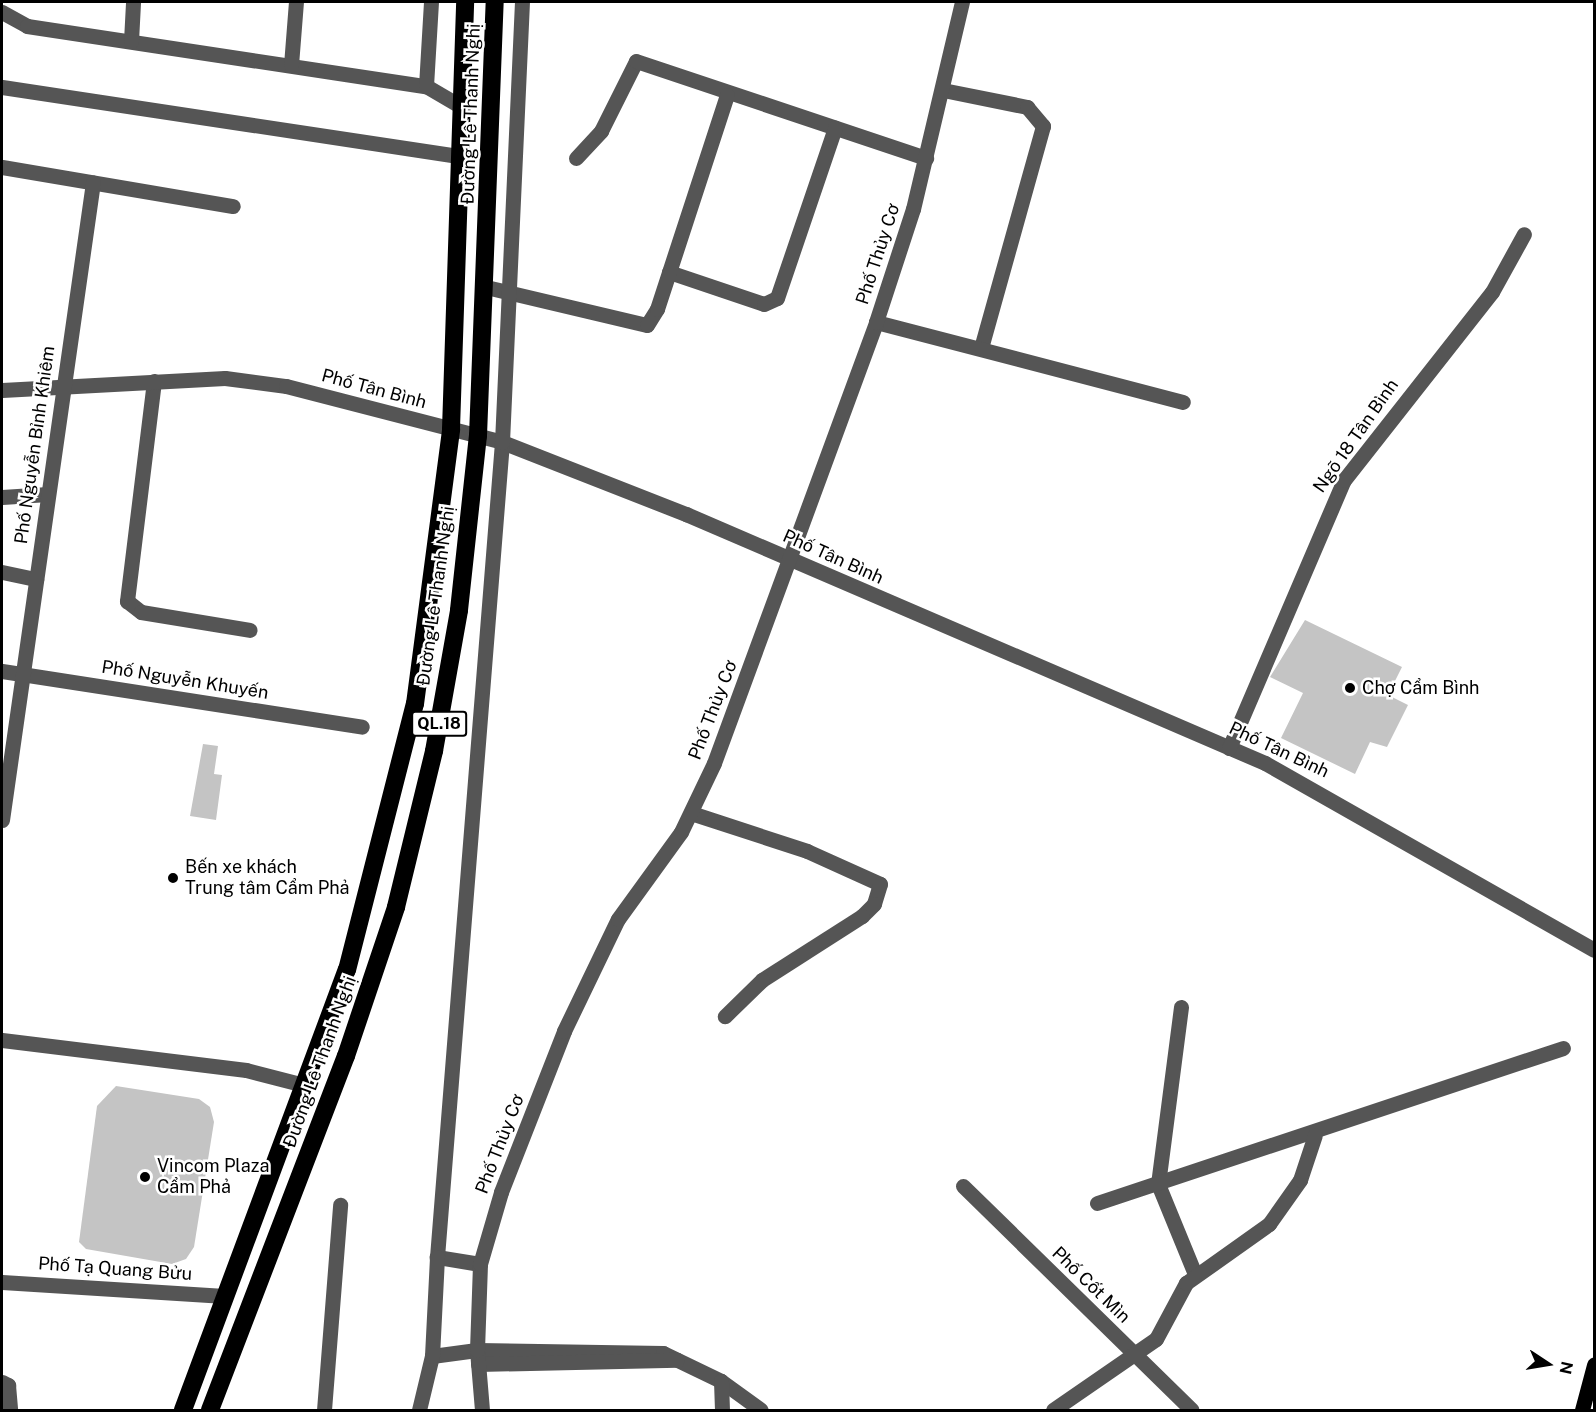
<!DOCTYPE html>
<html>
<head>
<meta charset="utf-8">
<style>
  body { margin:0 }
  #map { position:relative; width:1596px; height:1412px; overflow:hidden; background:#fff; font-family:"Public Sans",sans-serif }
  div>[style] { position:absolute }
  .building>* { inset:0; background:#c4c4c4 }
  .minor>* { height:15px; margin:-7.5px; padding:0 7.5px; transform-origin:7.5px; border-radius:7.5px; background:#555 }
  .major>* { height:15px; margin:-7.5px; padding:0 7.5px; transform-origin:7.5px; border-radius:7.5px; background:#000 }
  .highway>* { height:18px; margin:-9px; padding:0 9px; transform-origin:9px; border-radius:9px; background:#000 }
  .dots>* { width:16px; height:16px; translate:-50% -50%; box-sizing:border-box; border:3px solid #fff; border-radius:50% }
  span { translate:-50% -50%; white-space:nowrap; text-align:center; line-height:1.15; -webkit-text-stroke:5px #fff; paint-order:stroke }
  .shield-label span { padding:2px 4px; background:#fff; border:2px solid; border-radius:4px; -webkit-text-stroke-width:0 }
  .shield-label { font-size:16px; color:#000; font-weight:700 }
  .street-label { font-size:18px; color:#000 }
  .poi-label { font-size:18px; color:#000 }
  .left { translate:0 -50%; text-align:left }
  .frame { position:absolute; inset:0; border:3px solid #000; pointer-events:none }
  .north { position:absolute; left:1518px; top:1334px; width:60px; height:60px; -webkit-text-stroke:4px #fff; paint-order:stroke; rotate:102deg; font-size:16px; font-weight:700; line-height:24px; text-align:center; color:#000 }
  .north::after { content:''; display:block; margin:auto; width:21px; height:27px; background:#000; clip-path:polygon(50% 0,100% 100%,50% 72%,0 100%) }
</style>
</head>
<body>
<div id="map">
  <div class="building">
    <i style="clip-path:polygon(1305px 620px,1402px 667px,1388px 695px,1408px 705px,1387px 747px,1370px 742px,1355px 774px,1281px 738px,1303px 693px,1270px 677px)"></i>
    <i style="clip-path:polygon(203px 744px,218px 746px,214px 774px,222px 775px,216px 820px,190px 816px)"></i>
    <i style="clip-path:polygon(116px 1086px,199px 1099px,210px 1107px,214px 1122px,194px 1247px,186px 1259px,172px 1264px,86px 1249px,79px 1242px,97px 1106px)"></i>
  </div>
  <div class="minor">
    <i style="left:2px;top:12px;width:29px;rotate:29deg"></i>
    <i style="left:27px;top:26px;width:403px;rotate:8.6deg"></i>
    <i style="left:426px;top:86px;width:42px;rotate:30.3deg"></i>
    <i style="left:131px;top:41px;width:39px;rotate:-87deg"></i>
    <i style="left:291px;top:65px;width:63px;rotate:-85.5deg"></i>
    <i style="left:426px;top:86px;width:84px;rotate:-86.6deg"></i>
    <i style="left:2px;top:87px;width:463px;rotate:8.6deg"></i>
    <i style="left:943px;top:90px;width:86px;rotate:11.4deg"></i>
    <i style="left:1027px;top:107px;width:25px;rotate:50deg"></i>
    <i style="left:1043px;top:126px;width:230px;rotate:105.6deg"></i>
    <i style="left:576px;top:158px;width:37px;rotate:-47deg"></i>
    <i style="left:601px;top:131px;width:78px;rotate:-63.4deg"></i>
    <i style="left:636px;top:61px;width:306px;rotate:18.5deg"></i>
    <i style="left:2px;top:167px;width:234px;rotate:9.6deg"></i>
    <i style="left:669px;top:272px;width:100px;rotate:18.6deg"></i>
    <i style="left:764px;top:304px;width:14px;rotate:-25deg"></i>
    <i style="left:777px;top:298px;width:180px;rotate:-71.2deg"></i>
    <i style="left:486px;top:287px;width:165px;rotate:13.3deg"></i>
    <i style="left:647px;top:325px;width:19px;rotate:-58deg"></i>
    <i style="left:657px;top:309px;width:225px;rotate:-71.9deg"></i>
    <i style="left:876px;top:322px;width:317px;rotate:14.6deg"></i>
    <i style="left:154px;top:381px;width:222px;rotate:97deg"></i>
    <i style="left:127px;top:601px;width:18px;rotate:38deg"></i>
    <i style="left:141px;top:612px;width:110px;rotate:9.4deg"></i>
    <i style="left:2px;top:390px;width:223px;rotate:-3.1deg"></i>
    <i style="left:225px;top:378px;width:62px;rotate:7.5deg"></i>
    <i style="left:286px;top:386px;width:223px;rotate:14.5deg"></i>
    <i style="left:502px;top:442px;width:198px;rotate:21.4deg"></i>
    <i style="left:686px;top:514px;width:630px;rotate:23.27deg"></i>
    <i style="left:1265px;top:763px;width:378px;rotate:29.6deg"></i>
    <i style="left:2px;top:497px;width:46px;rotate:-3.7deg"></i>
    <i style="left:2px;top:572px;width:35px;rotate:12deg"></i>
    <i style="left:2px;top:671px;width:364px;rotate:8.8deg"></i>
    <i style="left:1229px;top:748px;width:292px;rotate:-66.8deg"></i>
    <i style="left:1344px;top:480px;width:239px;rotate:-51.8deg"></i>
    <i style="left:1492px;top:292px;width:66px;rotate:-61.1deg"></i>
    <i style="left:691px;top:813px;width:122px;rotate:18.1deg"></i>
    <i style="left:807px;top:851px;width:80px;rotate:24.3deg"></i>
    <i style="left:880px;top:884px;width:21px;rotate:107deg"></i>
    <i style="left:874px;top:904px;width:17px;rotate:135deg"></i>
    <i style="left:862px;top:916px;width:119px;rotate:147.4deg"></i>
    <i style="left:762px;top:980px;width:52px;rotate:135.8deg"></i>
    <i style="left:2px;top:820px;width:644px;rotate:-81.88deg"></i>
    <i style="left:1181px;top:1007px;width:178px;rotate:97.4deg"></i>
    <i style="left:1158px;top:1184px;width:97px;rotate:67.7deg"></i>
    <i style="left:2px;top:1040px;width:246px;rotate:7deg"></i>
    <i style="left:246px;top:1070px;width:60px;rotate:14.5deg"></i>
    <i style="left:963px;top:1186px;width:320px;rotate:44.4deg"></i>
    <i style="left:1097px;top:1203px;width:491px;rotate:-18.4deg"></i>
    <i style="left:480px;top:1264px;width:44px;rotate:-170.8deg"></i>
    <i style="left:437px;top:1257px;width:818px;rotate:-85.44deg"></i>
    <i style="left:502px;top:442px;width:440px;rotate:-87.4deg"></i>
    <i style="left:2px;top:1282px;width:223px;rotate:3.6deg"></i>
    <i style="left:432px;top:1356px;width:45px;rotate:-7.6deg"></i>
    <i style="left:477px;top:1350px;width:186px;rotate:0.9deg"></i>
    <i style="left:663px;top:1353px;width:64px;rotate:25.8deg"></i>
    <i style="left:721px;top:1381px;width:49px;rotate:35.9deg"></i>
    <i style="left:478px;top:1364px;width:199px;rotate:-1.2deg"></i>
    <i style="left:721px;top:1381px;width:29px;rotate:88deg"></i>
    <i style="left:2px;top:1382px;width:7px;rotate:27deg"></i>
    <i style="left:8px;top:1385px;width:25px;rotate:85deg"></i>
    <i style="left:324px;top:1410px;width:206px;rotate:-85.5deg"></i>
    <i style="left:419px;top:1410px;width:56px;rotate:-76.5deg"></i>
    <i style="left:432px;top:1356px;width:99px;rotate:-87.1deg"></i>
    <i style="left:482px;top:1410px;width:60px;rotate:-94.8deg"></i>
    <i style="left:477px;top:1350px;width:86px;rotate:-88deg"></i>
    <i style="left:480px;top:1264px;width:75px;rotate:-73.7deg"></i>
    <i style="left:501px;top:1192px;width:173px;rotate:-68.6deg"></i>
    <i style="left:564px;top:1031px;width:124px;rotate:-64.3deg"></i>
    <i style="left:618px;top:919px;width:107px;rotate:-54.1deg"></i>
    <i style="left:681px;top:832px;width:76px;rotate:-64.4deg"></i>
    <i style="left:714px;top:763px;width:470px;rotate:-69.8deg"></i>
    <i style="left:876px;top:322px;width:119px;rotate:-71.9deg"></i>
    <i style="left:913px;top:209px;width:213px;rotate:-76.7deg"></i>
    <i style="left:1053px;top:1410px;width:125px;rotate:-34.6deg"></i>
    <i style="left:1156px;top:1339px;width:64px;rotate:-61.8deg"></i>
    <i style="left:1186px;top:1283px;width:102px;rotate:-35.4deg"></i>
    <i style="left:1269px;top:1224px;width:54px;rotate:-54.8deg"></i>
    <i style="left:1300px;top:1180px;width:47px;rotate:-71.6deg"></i>
  </div>
  <div class="major">
    <i style="left:1582px;top:1410px;width:47px;rotate:-75.1deg"></i>
  </div>
  <div class="highway">
    <i style="left:183px;top:1410px;width:470px;rotate:-69.6deg"></i>
    <i style="left:347px;top:970px;width:275px;rotate:-75.7deg"></i>
    <i style="left:415px;top:704px;width:277px;rotate:-82.5deg"></i>
    <i style="left:451px;top:429px;width:427px;rotate:-88.1deg"></i>
    <i style="left:210px;top:1410px;width:379px;rotate:-69deg"></i>
    <i style="left:346px;top:1056px;width:157px;rotate:-71.4deg"></i>
    <i style="left:396px;top:907px;width:161px;rotate:-76.3deg"></i>
    <i style="left:434px;top:751px;width:143px;rotate:-79.9deg"></i>
    <i style="left:459px;top:610px;width:175px;rotate:-83.8deg"></i>
    <i style="left:478px;top:436px;width:434px;rotate:-87.8deg"></i>
  </div>
  <div class="dots">
    <i style="left:1350px;top:688px;background:#000"></i>
    <i style="left:173px;top:878px;background:#000"></i>
    <i style="left:145px;top:1177px;background:#000"></i>
  </div>
  <div class="shield-label">
    <span style="left:439px;top:724px">QL.18</span>
  </div>
  <div class="street-label">
    <span style="left:471px;top:114px;rotate:-88deg">Đường Lê Thanh Nghị</span>
    <span style="left:878px;top:254px;rotate:-72deg">Phố Thủy Cơ</span>
    <span style="left:374px;top:389px;rotate:15deg">Phố Tân Bình</span>
    <span style="left:1356px;top:436px;rotate:-55deg">Ngõ 18 Tân Bình</span>
    <span style="left:35px;top:445px;rotate:-82deg">Phố Nguyễn Bỉnh Khiêm</span>
    <span style="left:833px;top:557px;rotate:24deg">Phố Tân Bình</span>
    <span style="left:436px;top:596px;rotate:-82deg">Đường Lê Thanh Nghị</span>
    <span style="left:185px;top:680px;rotate:9deg">Phố Nguyễn Khuyến</span>
    <span style="left:713px;top:710px;rotate:-69deg">Phố Thủy Cơ</span>
    <span style="left:1279px;top:750px;rotate:25deg">Phố Tân Bình</span>
    <span style="left:320px;top:1062px;rotate:-70deg">Đường Lê Thanh Nghị</span>
    <span style="left:500px;top:1144px;rotate:-69deg">Phố Thủy Cơ</span>
    <span style="left:115px;top:1269px;rotate:4deg">Phố Tạ Quang Bửu</span>
    <span style="left:1091px;top:1285px;rotate:44deg">Phố Cốt Mìn</span>
  </div>
  <div class="poi-label">
    <span class="left" style="left:1362px;top:688px">Chợ Cẩm Bình</span>
    <span class="left" style="left:185px;top:878px">Bến xe khách<br>Trung tâm Cẩm Phả</span>
    <span class="left" style="left:157px;top:1177px">Vincom Plaza<br>Cẩm Phả</span>
  </div>
  <div class="frame"></div>
  <div class="north">N</div>
</div>
</body>
</html>
